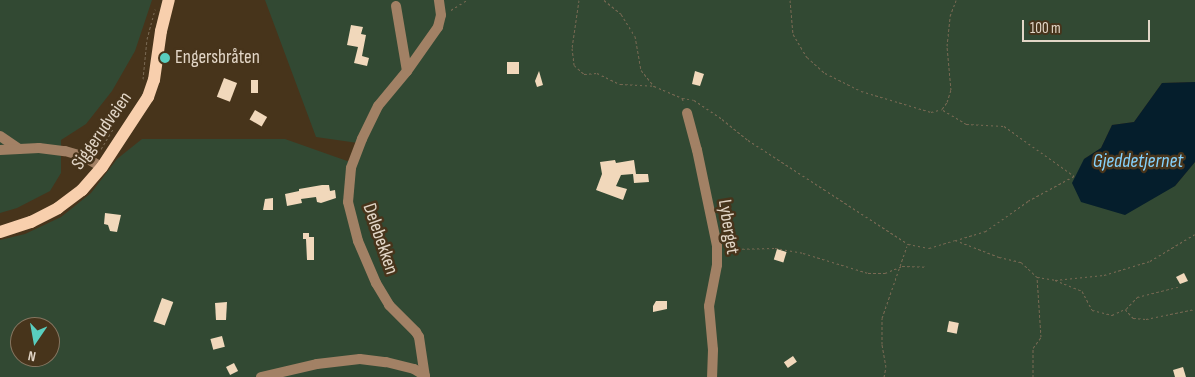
<!DOCTYPE html>
<html>
<head>
<meta charset="utf-8">
<style>
  body { margin:0 }
  #map { position:relative; width:1195px; height:377px; overflow:hidden; background:#47341b; font-family:"Sofia Sans Condensed",sans-serif }
  div>[style] { position:absolute }
  .green>* { inset:0; background:#324933 }
  .water>* { inset:0; background:#051e2c }
  .building>* { inset:0; background:#f1d8bb; transform-origin:0 0 }
  .path>* { height:1px; margin-top:-0.5px; transform-origin:0; background:repeating-linear-gradient(90deg,#796953 0 2.5px,transparent 0 5px) }
  .minor>* { height:10px; margin:-5px; padding:0 5px; transform-origin:5px; border-radius:5px; background:#a28165 }
  .major>* { height:12px; margin:-6px; padding:0 6px; transform-origin:6px; border-radius:6px; background:#f8cfad }
  .dots>* { width:14px; height:14px; translate:-50% -50%; box-sizing:border-box; border:2px solid #47341b; border-radius:50% }
  span { translate:-50% -50%; white-space:nowrap; text-align:center; line-height:1.15; -webkit-text-stroke:5px #47341b; paint-order:stroke }
  .poi-label { font-size:19px; color:#e2d6c7 }
  .left { translate:0 -50%; text-align:left }
  .street-label { font-size:19px; color:#e2d6c7 }
  .water-label { font-size:20px; color:#86d3fe; font-style:italic }
  .north { position:absolute; left:10px; top:317px; width:50px; height:50px; box-sizing:border-box; background:#47341b; border:1px solid #857560; border-radius:50%; rotate:192deg; font-size:14px; font-weight:700; line-height:20px; text-align:center; color:#e2d6c7 }
  .north::after { content:''; display:block; margin:auto; width:18px; height:22px; background:#59cebf; clip-path:polygon(50% 0,100% 100%,50% 72%,0 100%) }
  .scale { position:absolute; left:1022px; top:20px; width:128px; height:22px; box-sizing:border-box; border:2px solid #e2d6c7; border-top:0; padding-left:6px; font-size:15px; line-height:18px; white-space:nowrap; color:#e2d6c7; -webkit-text-stroke:4px #47341b; paint-order:stroke }
</style>
</head>
<body>
<div id="map">
  <div class="green">
    <i style="clip-path:polygon(0 0,152px 0,135px 51px,112px 91px,86px 124px,61px 140px,61px 173px,50px 191px,17px 208px,0 213px)"></i>
    <i style="clip-path:polygon(evenodd,265px 0,1195px 0,1195px 82px,1162px 83px,1134px 122px,1112px 125px,1101px 148px,1084px 159px,1175px 186px,1195px 162px,1195px 377px,0 377px,0 240px,25px 234px,61px 217px,91px 193px,117px 159px,142px 139px,285px 139px,350px 162px,358px 143px,316px 137px,265px 0,20px 327px,50px 327px,50px 357px,20px 357px,20px 327px)"></i>
  </div>
  <div class="water">
    <i style="clip-path:polygon(1195px 82px,1195px 162px,1175px 186px,1125px 215px,1081px 202px,1072px 183px,1084px 159px,1101px 148px,1112px 125px,1134px 122px,1162px 83px)"></i>
  </div>
  <div class="building">
    <i style="clip-path:polygon(351px 25px,363px 27px,361px 34px,366px 35px,362px 56px,369px 58px,367px 66px,354px 63px,358px 47px,347px 45px)"></i>
    <i style="left:507px;top:62px;width:12px;height:12px"></i>
    <i style="clip-path:polygon(539px 71px,543px 85px,537px 87px,535px 81px)"></i>
    <i style="clip-path:polygon(695px 71px,704px 74px,700px 86px,692px 84px)"></i>
    <i style="left:224px;top:78px;width:14px;height:20px;rotate:21deg"></i>
    <i style="left:251px;top:80px;width:7px;height:13px"></i>
    <i style="left:255px;top:110px;width:14px;height:11px;rotate:30deg"></i>
    <i style="clip-path:polygon(615px 160px,616px 163px,634px 160px,636px 174px,634px 174px,648px 174px,649px 182px,634px 183px,633px 174px,621px 175px,616px 186px,627px 189px,623px 200px,596px 190px,602px 174px,600px 162px)"></i>
    <i style="clip-path:polygon(322px 185px,329px 185px,330px 191px,335px 190px,336px 198px,321px 203px,317px 202px,316px 197px,301px 199px,302px 203px,287px 206px,285px 194px,299px 191px,299px 189px)"></i>
    <i style="clip-path:polygon(273px 198px,273px 210px,263px 210px,265px 199px)"></i>
    <i style="clip-path:polygon(105px 213px,121px 215px,117px 232px,110px 231px,108px 225px,104px 224px)"></i>
    <i style="clip-path:polygon(303px 233px,309px 233px,309px 237px,314px 237px,314px 260px,307px 260px,306px 239px,303px 239px)"></i>
    <i style="left:777px;top:249px;width:10px;height:11px;rotate:17deg"></i>
    <i style="clip-path:polygon(1184px 273px,1188px 281px,1180px 284px,1176px 277px)"></i>
    <i style="left:162px;top:298px;width:12px;height:25px;rotate:20deg"></i>
    <i style="clip-path:polygon(656px 301px,667px 301px,667px 309px,653px 312px,653px 306px)"></i>
    <i style="clip-path:polygon(227px 302px,226px 320px,216px 320px,215px 303px)"></i>
    <i style="left:949px;top:321px;width:10px;height:11px;rotate:11deg"></i>
    <i style="left:222px;top:336px;width:11px;height:12px;rotate:75deg"></i>
    <i style="left:793px;top:356px;width:7px;height:11px;rotate:56deg"></i>
    <i style="left:234px;top:363px;width:9px;height:9px;rotate:63deg"></i>
    <i style="clip-path:polygon(1183px 367px,1186px 377px,1175px 377px,1173px 370px)"></i>
  </div>
  <div class="path">
    <i style="left:579px;top:0;width:49px;rotate:98.3deg"></i>
    <i style="left:572px;top:48px;width:17px;rotate:83deg"></i>
    <i style="left:574px;top:65px;width:13px;rotate:42deg"></i>
    <i style="left:584px;top:74px;width:13px;rotate:-4deg"></i>
    <i style="left:597px;top:73px;width:25px;rotate:26deg"></i>
    <i style="left:620px;top:84px;width:34px;rotate:3deg"></i>
    <i style="left:604px;top:0;width:22px;rotate:39deg"></i>
    <i style="left:621px;top:14px;width:26px;rotate:58deg"></i>
    <i style="left:635px;top:36px;width:35px;rotate:80deg"></i>
    <i style="left:641px;top:70px;width:21px;rotate:51deg"></i>
    <i style="left:654px;top:86px;width:30px;rotate:23deg"></i>
    <i style="left:682px;top:98px;width:5px;rotate:68deg"></i>
    <i style="left:790px;top:0;width:34px;rotate:85deg"></i>
    <i style="left:793px;top:34px;width:27px;rotate:59deg"></i>
    <i style="left:807px;top:57px;width:24px;rotate:42deg"></i>
    <i style="left:825px;top:73px;width:40px;rotate:26.6deg"></i>
    <i style="left:861px;top:91px;width:73px;rotate:16.7deg"></i>
    <i style="left:931px;top:112px;width:11px;rotate:-15deg"></i>
    <i style="left:942px;top:109px;width:9px;rotate:-54deg"></i>
    <i style="left:947px;top:102px;width:13px;rotate:-72deg"></i>
    <i style="left:951px;top:90px;width:44px;rotate:-95.2deg"></i>
    <i style="left:947px;top:46px;width:30px;rotate:-84deg"></i>
    <i style="left:950px;top:16px;width:17px;rotate:-69deg"></i>
    <i style="left:451px;top:10px;width:19px;rotate:-32deg"></i>
    <i style="left:143px;top:79px;width:40px;rotate:-84.3deg"></i>
    <i style="left:147px;top:39px;width:31px;rotate:-75deg"></i>
    <i style="left:682px;top:98px;width:12px;rotate:9deg"></i>
    <i style="left:694px;top:100px;width:34px;rotate:34deg"></i>
    <i style="left:722px;top:119px;width:33px;rotate:39deg"></i>
    <i style="left:748px;top:140px;width:191px;rotate:33deg"></i>
    <i style="left:908px;top:244px;width:21px;rotate:11deg"></i>
    <i style="left:929px;top:248px;width:27px;rotate:-17deg"></i>
    <i style="left:955px;top:240px;width:47px;rotate:21.1deg"></i>
    <i style="left:999px;top:257px;width:23px;rotate:13deg"></i>
    <i style="left:1021px;top:262px;width:22px;rotate:43deg"></i>
    <i style="left:1037px;top:277px;width:18px;rotate:9deg"></i>
    <i style="left:1055px;top:280px;width:29px;rotate:22deg"></i>
    <i style="left:1082px;top:291px;width:21px;rotate:62deg"></i>
    <i style="left:1092px;top:310px;width:21px;rotate:14deg"></i>
    <i style="left:1112px;top:315px;width:14px;rotate:-25deg"></i>
    <i style="left:1125px;top:309px;width:12px;rotate:48deg"></i>
    <i style="left:1133px;top:318px;width:13px;rotate:4deg"></i>
    <i style="left:1146px;top:319px;width:50px;rotate:-11.5deg"></i>
    <i style="left:943px;top:110px;width:27px;rotate:31deg"></i>
    <i style="left:966px;top:124px;width:38px;rotate:3deg"></i>
    <i style="left:1004px;top:126px;width:86px;rotate:35.5deg"></i>
    <i style="left:1074px;top:176px;width:52px;rotate:151.5deg"></i>
    <i style="left:1028px;top:201px;width:52px;rotate:144.5deg"></i>
    <i style="left:986px;top:231px;width:31px;rotate:163deg"></i>
    <i style="left:101px;top:149px;width:23px;rotate:-59deg"></i>
    <i style="left:727px;top:249px;width:48px;rotate:-1.2deg"></i>
    <i style="left:775px;top:248px;width:28px;rotate:10deg"></i>
    <i style="left:803px;top:253px;width:68px;rotate:17.1deg"></i>
    <i style="left:868px;top:273px;width:17px"></i>
    <i style="left:885px;top:273px;width:18px;rotate:-22deg"></i>
    <i style="left:902px;top:266px;width:24px;rotate:2deg"></i>
    <i style="left:1055px;top:280px;width:49px;rotate:-5.8deg"></i>
    <i style="left:1104px;top:275px;width:48px;rotate:-16.9deg"></i>
    <i style="left:1150px;top:261px;width:52px;rotate:-31deg"></i>
    <i style="left:1126px;top:309px;width:16px;rotate:-47deg"></i>
    <i style="left:1137px;top:297px;width:45px;rotate:-14deg"></i>
    <i style="left:884px;top:377px;width:10px;rotate:-79deg"></i>
    <i style="left:886px;top:367px;width:23px;rotate:-100deg"></i>
    <i style="left:882px;top:344px;width:26px;rotate:-90deg"></i>
    <i style="left:882px;top:318px;width:76px;rotate:-70.9deg"></i>
    <i style="left:1033px;top:377px;width:29px;rotate:-90deg"></i>
    <i style="left:1033px;top:348px;width:14px;rotate:-54deg"></i>
    <i style="left:1041px;top:337px;width:60px;rotate:-93.8deg"></i>
  </div>
  <div class="minor">
    <i style="left:396px;top:6px;width:66px;rotate:80.4deg"></i>
    <i style="left:407px;top:71px;width:45px;rotate:129.6deg"></i>
    <i style="left:378px;top:106px;width:37px;rotate:116deg"></i>
    <i style="left:362px;top:139px;width:31px;rotate:111deg"></i>
    <i style="left:351px;top:168px;width:34px;rotate:95deg"></i>
    <i style="left:348px;top:202px;width:40px;rotate:75.6deg"></i>
    <i style="left:358px;top:241px;width:46px;rotate:66.8deg"></i>
    <i style="left:376px;top:283px;width:26px;rotate:59deg"></i>
    <i style="left:389px;top:305px;width:38px;rotate:45deg"></i>
    <i style="left:416px;top:332px;width:6px;rotate:59deg"></i>
    <i style="left:419px;top:337px;width:40px;rotate:81.5deg"></i>
    <i style="left:407px;top:71px;width:54px;rotate:-54.8deg"></i>
    <i style="left:438px;top:27px;width:12px;rotate:-76deg"></i>
    <i style="left:441px;top:15px;width:15px;rotate:-98deg"></i>
    <i style="left:687px;top:113px;width:38px;rotate:75deg"></i>
    <i style="left:697px;top:150px;width:98px;rotate:78.2deg"></i>
    <i style="left:717px;top:246px;width:19px;rotate:90deg"></i>
    <i style="left:717px;top:265px;width:42px;rotate:101deg"></i>
    <i style="left:709px;top:306px;width:44px;rotate:84.8deg"></i>
    <i style="left:713px;top:350px;width:27px;rotate:92deg"></i>
    <i style="left:0;top:136px;width:23px;rotate:34deg"></i>
    <i style="left:0;top:150px;width:39px;rotate:-3deg"></i>
    <i style="left:39px;top:148px;width:26px;rotate:7deg"></i>
    <i style="left:65px;top:151px;width:18px;rotate:16deg"></i>
    <i style="left:82px;top:156px;width:23px;rotate:29deg"></i>
    <i style="left:261px;top:377px;width:57px;rotate:-13.1deg"></i>
    <i style="left:317px;top:364px;width:43px;rotate:-6.6deg"></i>
    <i style="left:360px;top:359px;width:26px;rotate:7deg"></i>
    <i style="left:386px;top:362px;width:29px;rotate:14deg"></i>
    <i style="left:414px;top:369px;width:13px;rotate:32deg"></i>
  </div>
  <div class="major">
    <i style="left:0;top:232px;width:33px;rotate:-18deg"></i>
    <i style="left:31px;top:222px;width:30px;rotate:-27deg"></i>
    <i style="left:58px;top:208px;width:30px;rotate:-37deg"></i>
    <i style="left:82px;top:190px;width:30px;rotate:-49deg"></i>
    <i style="left:102px;top:167px;width:84px;rotate:-56.7deg"></i>
    <i style="left:148px;top:97px;width:18px;rotate:-71deg"></i>
    <i style="left:154px;top:80px;width:49px;rotate:-81.9deg"></i>
    <i style="left:161px;top:31px;width:32px;rotate:-76deg"></i>
  </div>
  <div class="dots">
    <i style="left:165px;top:58px;background:#59cebf"></i>
  </div>
  <div class="poi-label">
    <span class="left" style="left:175px;top:58px">Engersbråten</span>
  </div>
  <div class="street-label">
    <span style="left:102px;top:131px;rotate:-55deg">Siggerudveien</span>
    <span style="left:728px;top:227px;rotate:81deg">Lyberget</span>
    <span style="left:380px;top:239px;rotate:71deg">Delebekken</span>
  </div>
  <div class="water-label">
    <span style="left:1138px;top:161px">Gjeddetjernet</span>
  </div>
  <div class="north">N</div>
  <div class="scale">100 m</div>
</div>
</body>
</html>
